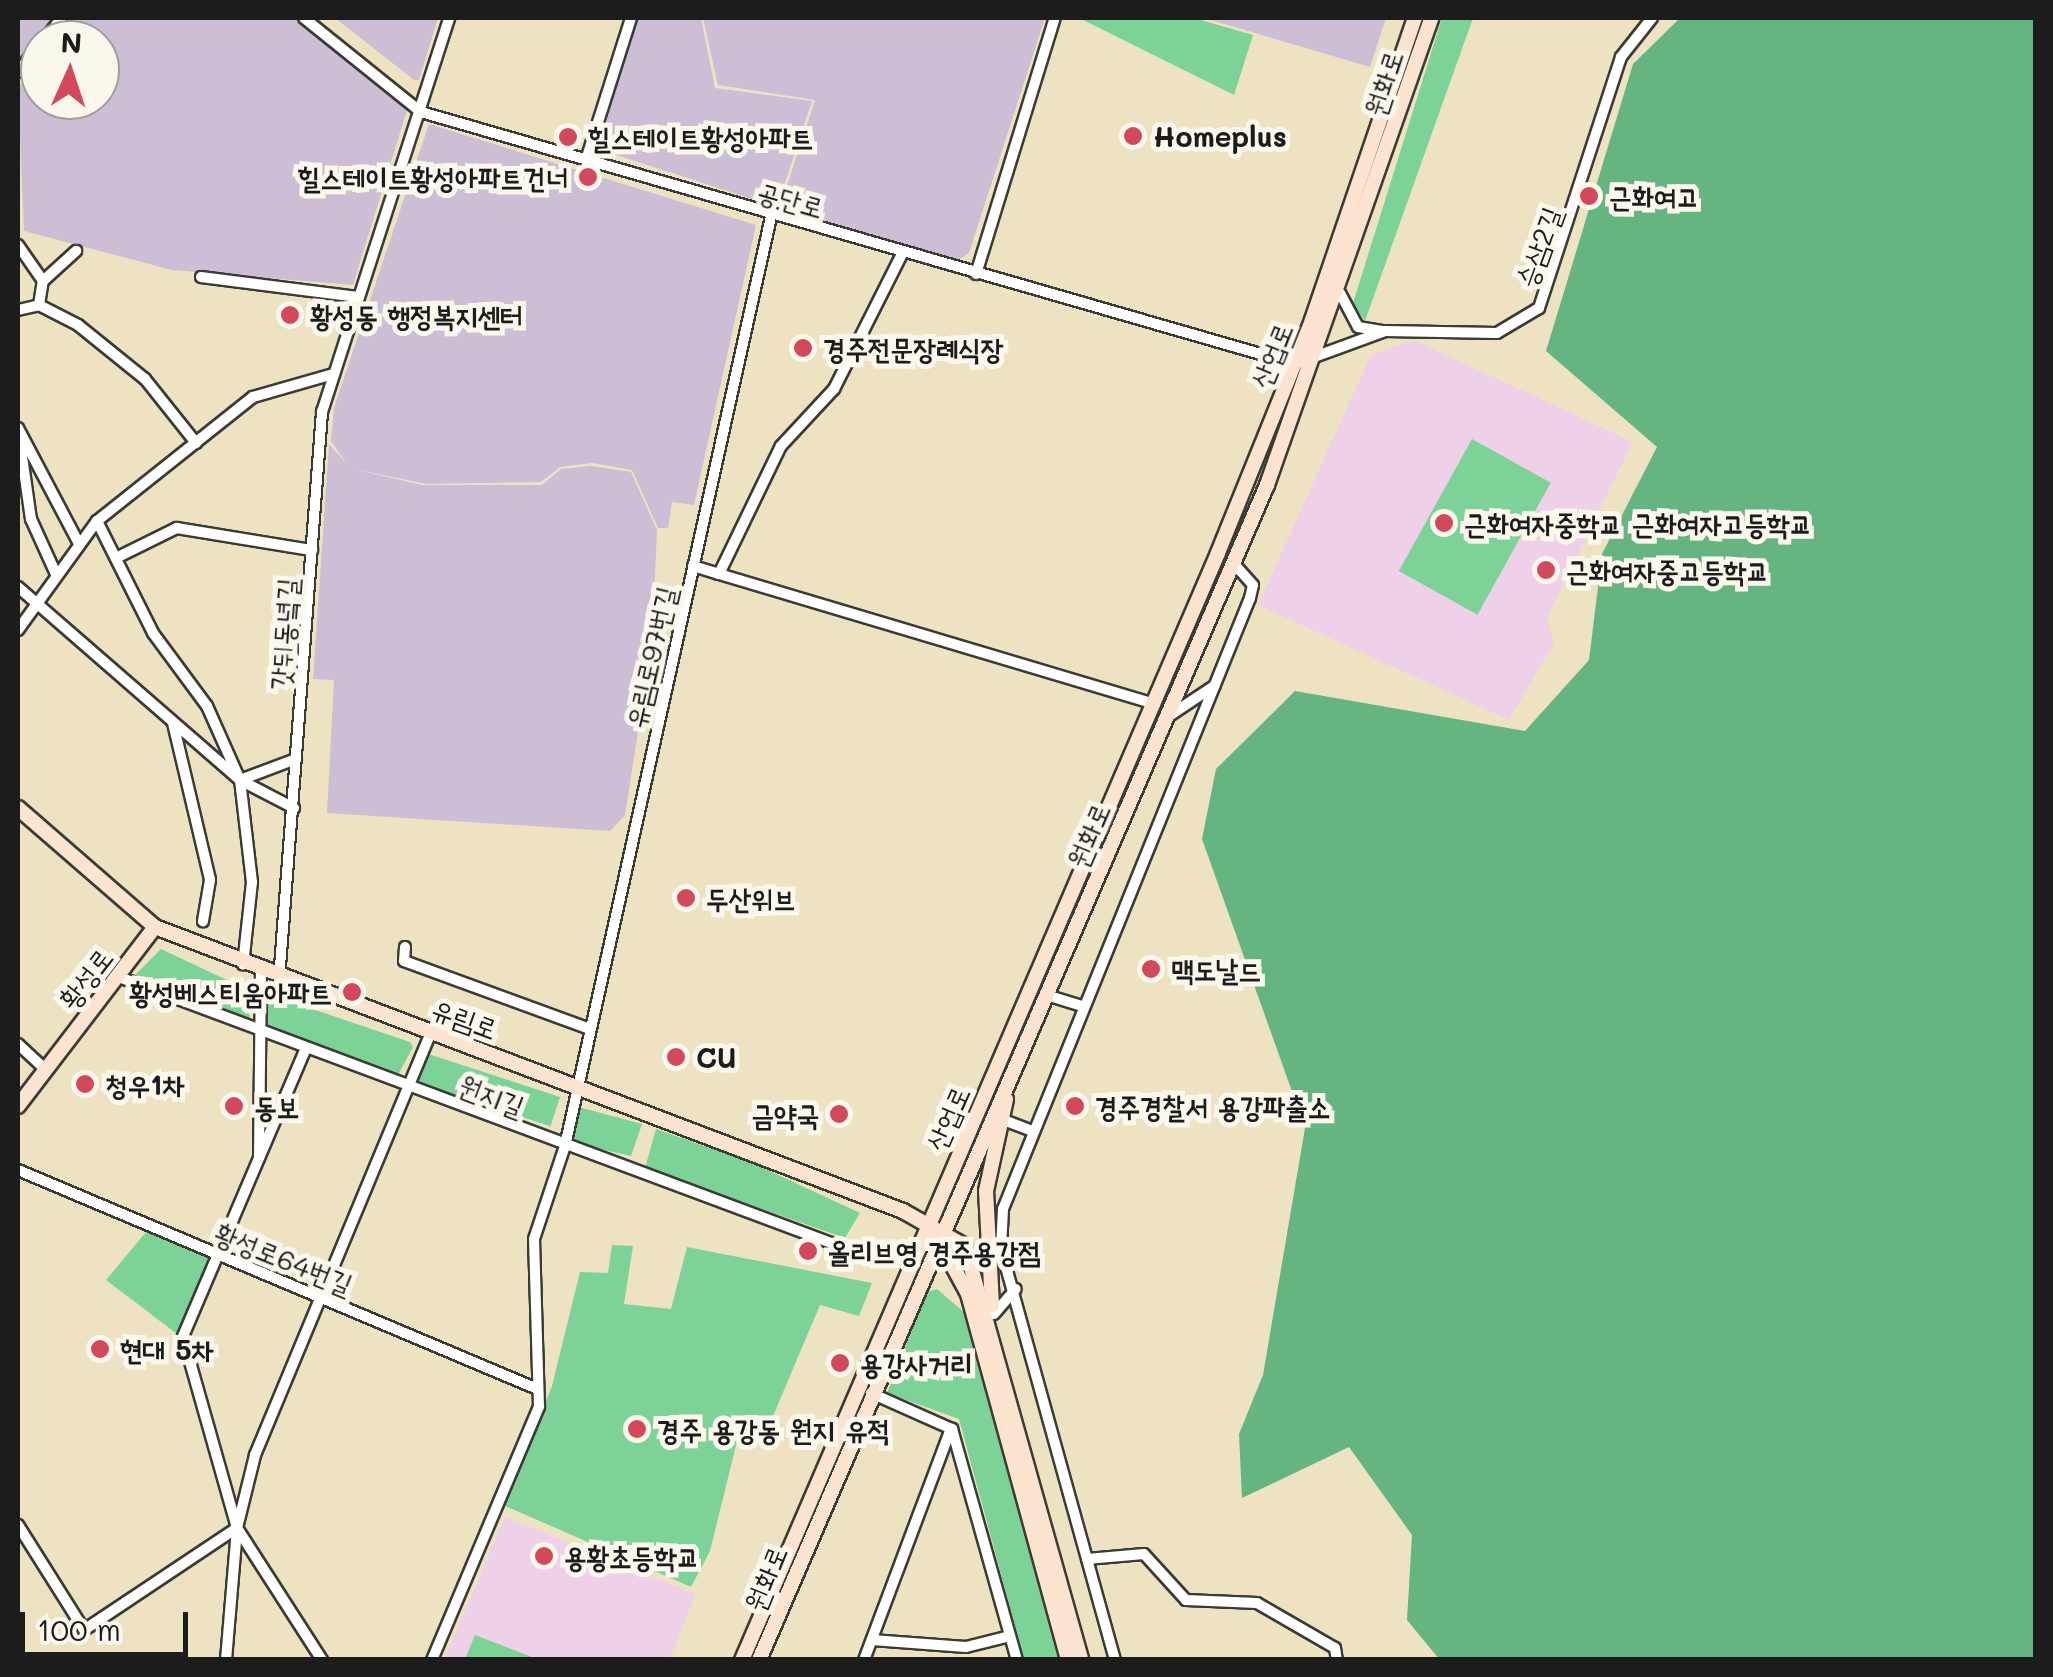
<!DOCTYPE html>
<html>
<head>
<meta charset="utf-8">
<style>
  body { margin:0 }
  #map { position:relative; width:2053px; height:1677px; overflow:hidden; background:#ede3c3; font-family:Mali,"Poor Story",sans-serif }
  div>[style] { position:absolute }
  .built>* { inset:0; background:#eed0e8 }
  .industrial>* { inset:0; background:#ccbed4 }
  .green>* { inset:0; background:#7dd397; transform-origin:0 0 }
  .forest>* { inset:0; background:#66b580 }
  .roads { filter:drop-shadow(2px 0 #3b3a35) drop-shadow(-2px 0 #3b3a35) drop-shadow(0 2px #3b3a35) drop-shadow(0 -2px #3b3a35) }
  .street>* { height:10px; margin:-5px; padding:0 5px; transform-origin:5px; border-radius:5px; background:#fff }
  .secondary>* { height:14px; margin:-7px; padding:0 7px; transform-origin:7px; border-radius:7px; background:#fde4d0 }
  .dots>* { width:28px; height:28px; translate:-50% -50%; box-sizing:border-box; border:5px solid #fbf7ec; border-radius:50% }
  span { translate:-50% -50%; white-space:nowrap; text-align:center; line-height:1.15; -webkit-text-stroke:10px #fbf7ec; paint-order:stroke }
  .street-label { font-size:28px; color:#1c1c1c }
  .poi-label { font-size:28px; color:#1c1c1c; font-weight:700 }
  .left { translate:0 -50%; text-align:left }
  .right { translate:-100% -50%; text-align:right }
  .frame { position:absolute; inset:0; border:20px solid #1c1c1c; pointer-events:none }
  .north { position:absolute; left:20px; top:20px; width:100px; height:100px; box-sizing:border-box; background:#fbf7ec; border:2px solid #a29f99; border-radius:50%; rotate:3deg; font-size:28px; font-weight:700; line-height:40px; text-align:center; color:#1c1c1c }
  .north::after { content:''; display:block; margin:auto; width:35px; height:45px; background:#d1495b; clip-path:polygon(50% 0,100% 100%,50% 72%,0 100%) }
  .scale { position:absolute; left:20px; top:1612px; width:168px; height:45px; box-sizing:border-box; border:5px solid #1c1c1c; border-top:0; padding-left:12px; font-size:30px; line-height:35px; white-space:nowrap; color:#1c1c1c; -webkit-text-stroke:8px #fbf7ec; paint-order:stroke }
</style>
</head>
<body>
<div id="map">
  <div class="built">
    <i style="clip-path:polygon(1414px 340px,1633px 442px,1547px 617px,1554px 643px,1509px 720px,1258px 605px,1371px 355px)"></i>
    <i style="clip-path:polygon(505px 1517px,695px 1594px,670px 1659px,444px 1660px)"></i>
  </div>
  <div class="industrial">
    <i style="clip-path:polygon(18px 18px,52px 18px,18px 60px)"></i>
    <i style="clip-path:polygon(75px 18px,293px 18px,407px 110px,353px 285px,172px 270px,24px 231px,18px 88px,40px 60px,40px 100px,100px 100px,100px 40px,56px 40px)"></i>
    <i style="clip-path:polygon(335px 18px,438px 18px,419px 80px,414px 80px)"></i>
    <i style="clip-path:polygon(637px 18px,701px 18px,715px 88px,812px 101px,777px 207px,598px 149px)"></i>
    <i style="clip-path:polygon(703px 18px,1045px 18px,969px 253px,958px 260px,780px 207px,815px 100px,718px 85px)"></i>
    <i style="clip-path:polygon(1204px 18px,1386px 18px,1370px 67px)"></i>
    <i style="clip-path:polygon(429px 124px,756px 225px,694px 505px,672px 502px,668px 528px,658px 528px,632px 470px,592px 463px,560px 467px,541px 482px,426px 484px,350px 468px,422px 485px,542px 485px,561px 469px,591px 466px,631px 472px,657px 530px,652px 643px,625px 815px,610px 831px,327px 813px,334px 680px,313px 679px,329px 444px,347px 464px,331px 441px,334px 408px)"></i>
  </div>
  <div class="green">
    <i style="clip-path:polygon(1079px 18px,1194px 18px,1253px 35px,1234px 95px)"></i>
    <i style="clip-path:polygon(1442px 18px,1473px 18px,1365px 321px,1353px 303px)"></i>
    <i style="left:1472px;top:439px;width:90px;height:151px;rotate:29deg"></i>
    <i style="clip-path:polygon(161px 949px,246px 989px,250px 1018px,132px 978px)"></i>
    <i style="clip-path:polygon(268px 994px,410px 1042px,413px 1047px,397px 1077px,263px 1028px)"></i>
    <i style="left:425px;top:1053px;width:142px;height:31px;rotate:18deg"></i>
    <i style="clip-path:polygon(575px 1106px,642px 1124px,631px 1156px,573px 1143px)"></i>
    <i style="clip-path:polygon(656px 1129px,750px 1162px,860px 1213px,845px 1238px,645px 1168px)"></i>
    <i style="clip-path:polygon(146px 1232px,212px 1259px,177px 1334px,106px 1280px)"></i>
    <i style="clip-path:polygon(612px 1245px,633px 1246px,624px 1304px,671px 1309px,687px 1247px,872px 1283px,859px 1316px,820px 1305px,768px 1428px,741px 1425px,710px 1551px,691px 1587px,503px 1505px,552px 1386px,580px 1272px,608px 1273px)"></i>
    <i style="clip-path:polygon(937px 1289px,966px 1314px,1064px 1659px,1024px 1659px,959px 1419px,887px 1393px,927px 1292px)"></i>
    <i style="clip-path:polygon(475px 1635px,537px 1659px,465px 1659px)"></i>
  </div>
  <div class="forest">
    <i style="clip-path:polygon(1680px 18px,2035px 18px,2035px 1659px,1439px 1659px,1407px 1620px,1412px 1535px,1349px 1447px,1242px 1498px,1239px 1434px,1263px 1375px,1305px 1128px,1202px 839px,1216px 769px,1295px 691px,1525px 731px,1589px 660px,1602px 554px,1657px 447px,1546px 351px,1633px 64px)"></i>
  </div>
  <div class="roads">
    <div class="street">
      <i style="left:304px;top:18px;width:150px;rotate:38.8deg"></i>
      <i style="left:421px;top:112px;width:910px;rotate:16.08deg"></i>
      <i style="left:1295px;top:364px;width:96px;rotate:-20.1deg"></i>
      <i style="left:1385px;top:331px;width:112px;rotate:1deg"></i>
      <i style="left:1497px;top:333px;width:49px;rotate:-30.8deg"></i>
      <i style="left:1539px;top:308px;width:264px;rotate:-71.9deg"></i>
      <i style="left:1621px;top:57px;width:50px;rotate:-51.5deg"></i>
      <i style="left:44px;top:40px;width:28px;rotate:-51deg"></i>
      <i style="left:18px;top:72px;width:36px;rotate:-52deg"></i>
      <i style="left:586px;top:160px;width:149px;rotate:-72.4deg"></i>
      <i style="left:18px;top:245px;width:44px;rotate:55.2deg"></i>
      <i style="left:976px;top:274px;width:268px;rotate:-72.9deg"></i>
      <i style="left:201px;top:277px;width:158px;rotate:7.3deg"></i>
      <i style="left:1340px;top:293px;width:38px;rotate:62deg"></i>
      <i style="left:1358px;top:327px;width:26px;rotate:9deg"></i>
      <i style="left:39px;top:305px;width:24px;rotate:-81deg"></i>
      <i style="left:43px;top:281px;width:45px;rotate:-42.3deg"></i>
      <i style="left:18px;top:310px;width:22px;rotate:-13deg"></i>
      <i style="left:39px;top:305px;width:44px;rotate:27.1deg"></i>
      <i style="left:78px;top:325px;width:86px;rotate:38.9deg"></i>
      <i style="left:145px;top:379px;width:82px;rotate:51.4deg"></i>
      <i style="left:18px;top:428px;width:92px;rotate:81.9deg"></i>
      <i style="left:31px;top:519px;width:60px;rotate:65.6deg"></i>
      <i style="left:19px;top:430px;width:129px;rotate:62.2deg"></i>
      <i style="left:97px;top:521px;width:125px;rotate:63.4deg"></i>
      <i style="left:153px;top:633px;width:91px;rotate:53.5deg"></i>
      <i style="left:207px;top:706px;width:81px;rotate:66deg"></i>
      <i style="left:240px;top:780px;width:103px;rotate:83.3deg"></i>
      <i style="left:252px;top:882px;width:83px;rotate:96.2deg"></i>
      <i style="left:118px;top:557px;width:66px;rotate:-26.2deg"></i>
      <i style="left:177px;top:528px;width:137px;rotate:9.3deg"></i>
      <i style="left:693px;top:566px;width:27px;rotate:17deg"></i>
      <i style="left:719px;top:574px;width:142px;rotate:-64.2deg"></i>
      <i style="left:781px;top:446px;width:78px;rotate:-47.1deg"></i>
      <i style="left:834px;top:389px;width:151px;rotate:-63.3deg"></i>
      <i style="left:719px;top:574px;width:455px;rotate:16.6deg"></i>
      <i style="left:18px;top:587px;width:294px;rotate:41deg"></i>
      <i style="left:240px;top:780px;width:61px;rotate:27.4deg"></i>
      <i style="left:18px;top:630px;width:135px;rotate:-54.1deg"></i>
      <i style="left:97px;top:521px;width:199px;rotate:-38.5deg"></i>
      <i style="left:253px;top:397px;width:83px;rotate:-16deg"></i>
      <i style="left:1166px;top:718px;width:58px;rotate:-33.7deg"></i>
      <i style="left:173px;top:723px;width:161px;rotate:76.7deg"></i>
      <i style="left:210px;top:880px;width:42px;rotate:99.7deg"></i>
      <i style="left:240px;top:780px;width:60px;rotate:-20.6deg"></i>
      <i style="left:405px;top:947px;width:14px;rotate:94deg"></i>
      <i style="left:404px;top:961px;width:198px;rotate:20.1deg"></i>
      <i style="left:119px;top:977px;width:780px;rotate:20.48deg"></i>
      <i style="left:279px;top:980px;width:570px;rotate:-85.67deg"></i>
      <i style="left:322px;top:412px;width:414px;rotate:-72.1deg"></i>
      <i style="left:1046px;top:995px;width:37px;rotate:17deg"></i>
      <i style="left:18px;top:1044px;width:37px;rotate:43deg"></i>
      <i style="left:306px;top:1048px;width:314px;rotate:113.1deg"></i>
      <i style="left:183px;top:1337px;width:198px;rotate:74.2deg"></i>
      <i style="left:237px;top:1528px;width:157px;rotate:57.2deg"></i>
      <i style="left:1001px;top:1119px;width:34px;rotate:21deg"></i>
      <i style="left:259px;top:1158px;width:184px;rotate:-89.4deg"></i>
      <i style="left:18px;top:1170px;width:561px;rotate:22.86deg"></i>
      <i style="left:994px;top:1314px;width:33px;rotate:-49deg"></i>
      <i style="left:871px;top:1393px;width:89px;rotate:24deg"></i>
      <i style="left:952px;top:1429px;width:240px;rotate:74.3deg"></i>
      <i style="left:18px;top:1525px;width:124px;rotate:57.8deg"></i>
      <i style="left:84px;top:1630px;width:184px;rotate:-33.7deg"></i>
      <i style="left:1087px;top:1559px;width:57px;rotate:-5deg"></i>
      <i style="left:1144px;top:1554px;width:62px;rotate:47.6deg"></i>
      <i style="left:1186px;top:1600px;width:71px;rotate:2.4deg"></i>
      <i style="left:1257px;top:1603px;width:90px;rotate:30deg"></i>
      <i style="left:1335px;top:1648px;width:12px;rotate:81deg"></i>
      <i style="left:872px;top:1640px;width:94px;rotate:4.3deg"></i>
      <i style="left:966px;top:1647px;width:45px;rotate:-14deg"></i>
      <i style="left:226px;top:1660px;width:132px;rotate:-85.2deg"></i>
      <i style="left:237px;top:1528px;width:75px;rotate:-76.1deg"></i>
      <i style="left:255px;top:1455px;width:458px;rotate:-67.4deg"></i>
      <i style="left:432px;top:1660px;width:275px;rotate:-67.1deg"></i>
      <i style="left:539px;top:1407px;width:168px;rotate:-91.7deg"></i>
      <i style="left:534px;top:1239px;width:98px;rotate:-71.6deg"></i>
      <i style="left:565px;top:1146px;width:952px;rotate:-77.5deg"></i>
      <i style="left:864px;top:1660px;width:247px;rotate:-69.4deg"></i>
      <i style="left:1115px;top:1660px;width:427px;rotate:-105.5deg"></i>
      <i style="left:1001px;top:1248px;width:39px;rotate:-87deg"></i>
      <i style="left:1003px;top:1209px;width:659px;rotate:-67.99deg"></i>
      <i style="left:1250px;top:598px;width:13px;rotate:-77deg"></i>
      <i style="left:1253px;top:585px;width:30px;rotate:-132deg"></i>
    </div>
    <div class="secondary">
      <i style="left:18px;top:808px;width:181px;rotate:41deg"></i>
      <i style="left:155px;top:927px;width:800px;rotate:20.79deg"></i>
      <i style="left:903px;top:1211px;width:71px;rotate:29.4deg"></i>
      <i style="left:965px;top:1246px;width:430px;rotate:74.3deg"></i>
      <i style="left:18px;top:1106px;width:225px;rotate:-52.6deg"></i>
      <i style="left:936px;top:1235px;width:67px;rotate:61.5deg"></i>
      <i style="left:968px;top:1294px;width:379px;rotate:74.7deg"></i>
      <i style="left:992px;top:1305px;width:114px;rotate:-93deg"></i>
      <i style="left:986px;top:1191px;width:94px;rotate:-77.7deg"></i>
      <i style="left:742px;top:1660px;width:1205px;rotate:-66.73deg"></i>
      <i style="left:1218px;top:553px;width:251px;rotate:-68deg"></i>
      <i style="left:1312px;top:320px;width:319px;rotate:-71.2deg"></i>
      <i style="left:759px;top:1660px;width:1280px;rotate:-66.62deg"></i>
      <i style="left:1267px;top:485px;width:495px;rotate:-70.6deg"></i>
    </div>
  </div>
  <div class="dots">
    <i style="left:1133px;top:136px;background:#d1495b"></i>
    <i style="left:568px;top:137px;background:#d1495b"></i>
    <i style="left:588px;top:177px;background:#d1495b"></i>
    <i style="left:1589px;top:196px;background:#d1495b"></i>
    <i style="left:290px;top:315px;background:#d1495b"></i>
    <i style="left:803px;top:348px;background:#d1495b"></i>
    <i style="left:1444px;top:523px;background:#d1495b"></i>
    <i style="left:1546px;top:570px;background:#d1495b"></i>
    <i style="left:686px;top:898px;background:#d1495b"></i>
    <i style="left:1151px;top:969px;background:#d1495b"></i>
    <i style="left:352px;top:992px;background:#d1495b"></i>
    <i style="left:676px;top:1057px;background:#d1495b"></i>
    <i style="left:85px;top:1084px;background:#d1495b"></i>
    <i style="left:234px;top:1106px;background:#d1495b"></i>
    <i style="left:1075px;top:1106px;background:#d1495b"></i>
    <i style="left:839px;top:1114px;background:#d1495b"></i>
    <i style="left:808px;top:1251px;background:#d1495b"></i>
    <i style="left:100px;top:1349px;background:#d1495b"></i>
    <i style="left:840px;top:1363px;background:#d1495b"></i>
    <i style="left:637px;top:1429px;background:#d1495b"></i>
    <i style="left:544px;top:1556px;background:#d1495b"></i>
  </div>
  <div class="street-label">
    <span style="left:1383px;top:83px;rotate:-72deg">원화로</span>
    <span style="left:791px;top:199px;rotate:16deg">공단로</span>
    <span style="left:1538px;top:247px;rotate:-70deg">승삼2길</span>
    <span style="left:1271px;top:355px;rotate:-68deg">산업로</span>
    <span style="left:283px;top:634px;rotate:-86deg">갓뒤동녘길</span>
    <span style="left:650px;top:657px;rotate:-77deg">유림로97번길</span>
    <span style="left:1088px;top:835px;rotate:-67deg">원화로</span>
    <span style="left:85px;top:978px;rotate:-52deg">황성로</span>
    <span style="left:465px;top:1018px;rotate:20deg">유림로</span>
    <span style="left:492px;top:1095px;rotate:21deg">원지길</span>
    <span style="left:947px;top:1118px;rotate:-66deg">산업로</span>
    <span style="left:284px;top:1258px;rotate:22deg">황성로64번길</span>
    <span style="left:765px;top:1578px;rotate:-68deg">원화로</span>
  </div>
  <div class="poi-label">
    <span class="left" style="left:1153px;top:136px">Homeplus</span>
    <span class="left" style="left:588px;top:137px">힐스테이트황성아파트</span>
    <span class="right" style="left:568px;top:177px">힐스테이트황성아파트건너</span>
    <span class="left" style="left:1609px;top:196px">근화여고</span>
    <span class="left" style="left:310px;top:315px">황성동 행정복지센터</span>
    <span class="left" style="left:823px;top:348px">경주전문장례식장</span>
    <span class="left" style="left:1464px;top:523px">근화여자중학교 근화여자고등학교</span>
    <span class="left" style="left:1566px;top:570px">근화여자중고등학교</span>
    <span class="left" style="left:706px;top:898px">두산위브</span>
    <span class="left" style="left:1171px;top:969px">맥도날드</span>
    <span class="right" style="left:332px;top:992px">황성베스티움아파트</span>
    <span class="left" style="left:696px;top:1057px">CU</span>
    <span class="left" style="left:105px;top:1084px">청우1차</span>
    <span class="left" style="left:254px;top:1106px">동보</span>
    <span class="left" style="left:1095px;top:1106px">경주경찰서 용강파출소</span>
    <span class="right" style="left:819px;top:1114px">금약국</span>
    <span class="left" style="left:828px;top:1251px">올리브영 경주용강점</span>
    <span class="left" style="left:120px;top:1349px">현대 5차</span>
    <span class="left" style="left:860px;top:1363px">용강사거리</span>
    <span class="left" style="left:657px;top:1429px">경주 용강동 원지 유적</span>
    <span class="left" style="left:564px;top:1556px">용황초등학교</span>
  </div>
  <div class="frame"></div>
  <div class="north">N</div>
  <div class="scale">100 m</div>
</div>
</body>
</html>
